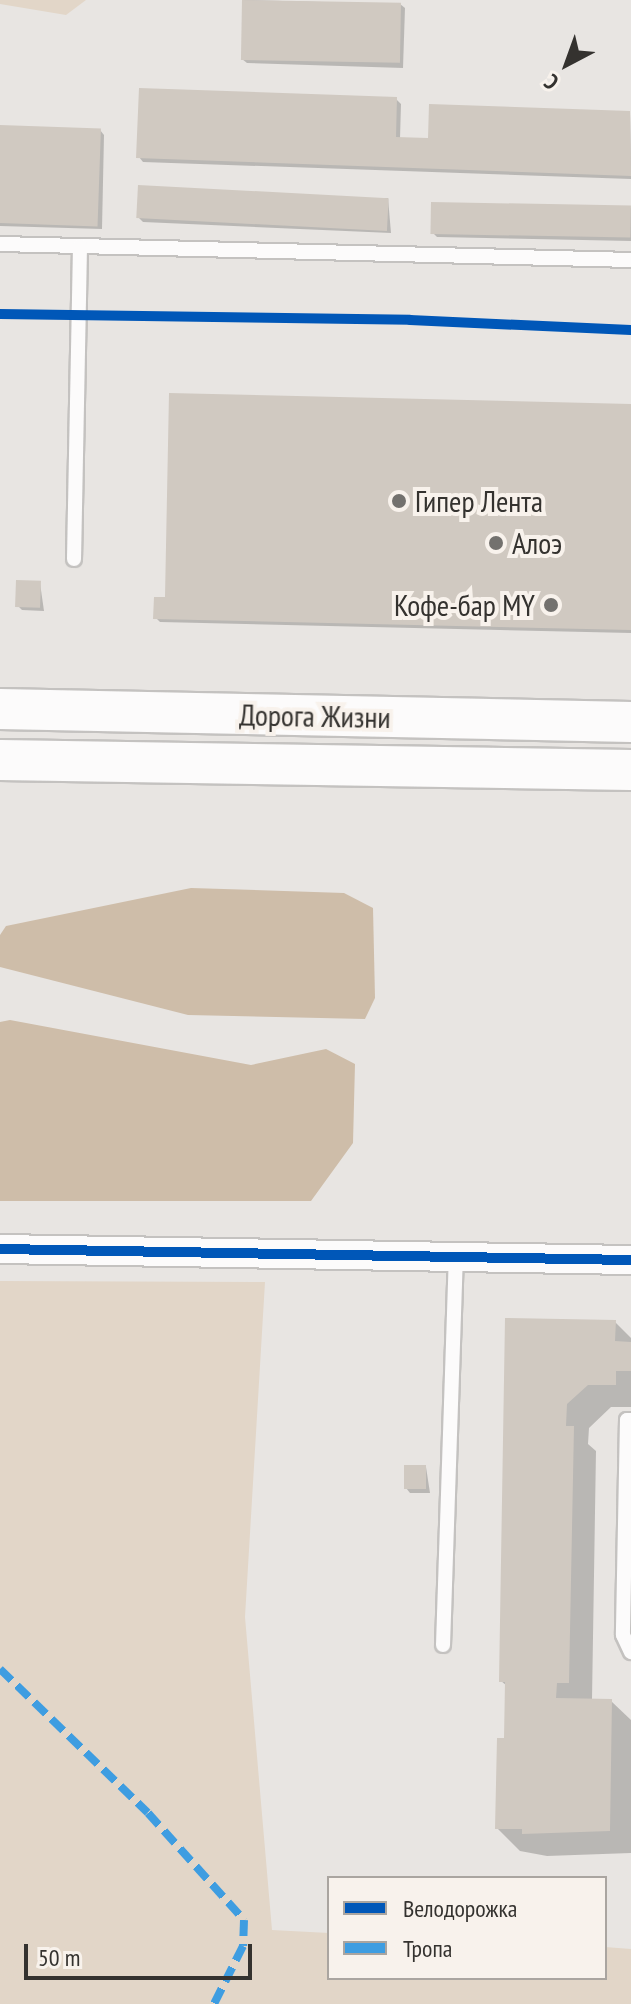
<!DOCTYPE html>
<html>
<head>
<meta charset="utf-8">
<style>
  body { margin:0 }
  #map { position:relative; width:631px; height:2004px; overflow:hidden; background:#e8e5e2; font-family:"PT Sans Narrow",sans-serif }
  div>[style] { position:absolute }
  .green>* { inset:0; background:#e2d6c8 }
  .forest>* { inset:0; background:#cebda9 }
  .shadow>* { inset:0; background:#0003 }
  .building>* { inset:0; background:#d0c9c1; transform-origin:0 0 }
  .roads { filter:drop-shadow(2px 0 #c4c2c0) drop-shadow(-2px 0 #c4c2c0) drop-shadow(0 2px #c4c2c0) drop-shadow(0 -2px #c4c2c0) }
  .lane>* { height:14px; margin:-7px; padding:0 7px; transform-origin:7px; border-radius:7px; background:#fcfbfb }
  .street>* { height:28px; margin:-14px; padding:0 14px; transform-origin:14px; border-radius:14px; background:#fcfbfb }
  .secondary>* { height:40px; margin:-20px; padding:0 20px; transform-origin:20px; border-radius:20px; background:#fcfbfb }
  .quiet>* { height:8px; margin-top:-4px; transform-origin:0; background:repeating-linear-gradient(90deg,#3e9de1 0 16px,transparent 0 24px) }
  .cycleway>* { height:10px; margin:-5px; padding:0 5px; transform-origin:5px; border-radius:5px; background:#0057b8 }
  .dots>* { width:22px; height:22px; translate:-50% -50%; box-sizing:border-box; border:4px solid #f8f2ec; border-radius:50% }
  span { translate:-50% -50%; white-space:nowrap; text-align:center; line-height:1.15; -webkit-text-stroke:8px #f8f2ec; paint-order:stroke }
  .poi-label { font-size:30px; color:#34322f }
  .left { translate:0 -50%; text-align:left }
  .right { translate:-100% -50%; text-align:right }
  .street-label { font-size:30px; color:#34322f }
  .legend { position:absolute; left:327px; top:1876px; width:280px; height:104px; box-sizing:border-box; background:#f8f2ec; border:2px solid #aaa5a0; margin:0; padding:10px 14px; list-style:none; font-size:24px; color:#34322f }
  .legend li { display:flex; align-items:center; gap:16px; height:40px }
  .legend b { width:40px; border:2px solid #aaa5a0 }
  .north { position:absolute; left:527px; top:24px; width:80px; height:80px; -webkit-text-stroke:6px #f8f2ec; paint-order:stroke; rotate:221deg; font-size:22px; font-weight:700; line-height:32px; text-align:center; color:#34322f }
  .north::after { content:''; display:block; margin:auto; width:28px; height:36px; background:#34322f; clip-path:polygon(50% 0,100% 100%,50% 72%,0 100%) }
  .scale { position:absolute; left:24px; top:1944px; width:228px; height:36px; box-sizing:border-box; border:4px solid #34322f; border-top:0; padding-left:10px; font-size:24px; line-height:28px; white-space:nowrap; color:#34322f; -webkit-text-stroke:6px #f8f2ec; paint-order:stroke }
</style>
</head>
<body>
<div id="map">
  <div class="green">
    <i style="clip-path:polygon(0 0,86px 0,66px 15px,0 4px)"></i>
    <i style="clip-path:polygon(0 1281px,265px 1282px,245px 1617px,272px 1930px,329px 1933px,329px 1978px,605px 1978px,605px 1947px,631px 1949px,631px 2004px,0 2004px)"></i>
  </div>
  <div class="forest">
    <i style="clip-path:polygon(191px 888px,344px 893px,373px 908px,375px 998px,365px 1019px,188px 1015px,0 967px,0 935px,6px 926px)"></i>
    <i style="clip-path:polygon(10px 1020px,251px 1065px,326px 1049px,355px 1064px,353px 1143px,311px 1201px,0 1201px,0 1022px)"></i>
  </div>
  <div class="shadow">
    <i style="clip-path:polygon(244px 0,400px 4px,405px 8px,403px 68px,247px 63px,242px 59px)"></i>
    <i style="clip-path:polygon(396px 99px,401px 104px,400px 139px,430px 140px,630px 113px,631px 179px,143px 162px,139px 157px)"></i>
    <i style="clip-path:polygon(0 127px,100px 130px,104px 135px,102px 229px,0 226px)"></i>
    <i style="clip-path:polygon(388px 198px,391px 233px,143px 222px,139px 218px)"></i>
    <i style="clip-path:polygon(631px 208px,631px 241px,437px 237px,433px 233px)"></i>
    <i style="clip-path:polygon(631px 406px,631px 633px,160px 622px,156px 618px,167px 599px)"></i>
    <i style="clip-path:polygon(40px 583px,44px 611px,22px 610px,18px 606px)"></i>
    <i style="clip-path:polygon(507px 1320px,615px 1322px,631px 1338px,631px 1407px,611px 1407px,589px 1428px,588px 1444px,596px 1451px,592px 1700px,611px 1701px,631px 1720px,631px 1853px,547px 1856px,520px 1851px,497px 1828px,506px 1740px,507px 1686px,501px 1681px)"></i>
    <i style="clip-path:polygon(426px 1467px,430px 1493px,410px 1493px,406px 1488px)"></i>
  </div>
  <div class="building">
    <i style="left:242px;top:0;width:159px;height:60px;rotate:1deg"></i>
    <i style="clip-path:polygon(139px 88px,397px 97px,396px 137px,428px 138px,429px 104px,630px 111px,631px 176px,136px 158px)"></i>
    <i style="left:0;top:125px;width:101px;height:98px;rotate:2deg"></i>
    <i style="left:138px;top:185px;width:251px;height:33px;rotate:3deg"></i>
    <i style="left:431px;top:202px;width:200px;height:32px;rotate:1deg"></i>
    <i style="clip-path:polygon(169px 393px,631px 404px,631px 630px,153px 619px,154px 597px,165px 597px)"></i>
    <i style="left:16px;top:580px;width:25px;height:27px;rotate:2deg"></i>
    <i style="clip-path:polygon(505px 1318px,616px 1320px,615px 1341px,631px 1342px,631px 1371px,616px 1371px,616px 1385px,588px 1385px,567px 1404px,566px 1426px,574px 1426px,569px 1683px,557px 1683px,556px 1698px,612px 1699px,610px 1831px,522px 1834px,522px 1829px,495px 1829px,497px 1738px,504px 1738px,505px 1682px,499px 1682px)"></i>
    <i style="left:404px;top:1465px;width:22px;height:24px"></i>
  </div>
  <div class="roads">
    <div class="lane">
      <i style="left:0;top:244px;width:631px;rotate:1.45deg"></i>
      <i style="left:74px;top:559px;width:313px;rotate:-88.9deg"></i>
      <i style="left:631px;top:1420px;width:4px;rotate:180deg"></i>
      <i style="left:627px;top:1420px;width:215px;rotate:91.1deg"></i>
      <i style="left:623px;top:1635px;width:19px;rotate:65deg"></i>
      <i style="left:443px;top:1645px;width:388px;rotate:-88.1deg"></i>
    </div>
    <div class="street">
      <i style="left:0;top:1249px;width:631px;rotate:1deg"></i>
    </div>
    <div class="secondary">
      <i style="left:0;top:709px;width:631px;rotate:1.18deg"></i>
      <i style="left:0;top:760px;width:631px;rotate:0.91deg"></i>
    </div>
  </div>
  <div class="quiet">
    <i style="left:0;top:1669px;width:206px;rotate:44.2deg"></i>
    <i style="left:148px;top:1813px;width:144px;rotate:48.1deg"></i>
    <i style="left:244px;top:1920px;width:26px;rotate:92deg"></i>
    <i style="left:243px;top:1946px;width:65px;rotate:116.6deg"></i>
  </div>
  <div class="cycleway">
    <i style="left:0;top:314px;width:410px;rotate:0.8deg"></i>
    <i style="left:410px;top:320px;width:221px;rotate:2.6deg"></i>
    <i style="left:0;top:1249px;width:631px;rotate:1deg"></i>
  </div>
  <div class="dots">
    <i style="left:399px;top:501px;background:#73716e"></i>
    <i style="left:496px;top:543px;background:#73716e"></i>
    <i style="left:551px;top:605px;background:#73716e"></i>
  </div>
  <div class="poi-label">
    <span class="left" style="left:415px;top:501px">Гипер Лента</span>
    <span class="left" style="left:512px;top:543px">Алоэ</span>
    <span class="right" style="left:535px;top:605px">Кофе-бар MY</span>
  </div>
  <div class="street-label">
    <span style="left:315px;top:716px;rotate:1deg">Дорога Жизни</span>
  </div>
  <ul class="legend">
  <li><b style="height:10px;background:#0057b8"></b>Велодорожка</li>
  <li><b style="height:10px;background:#3e9de1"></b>Тропа</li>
  </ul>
  <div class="north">С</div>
  <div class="scale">50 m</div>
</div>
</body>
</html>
